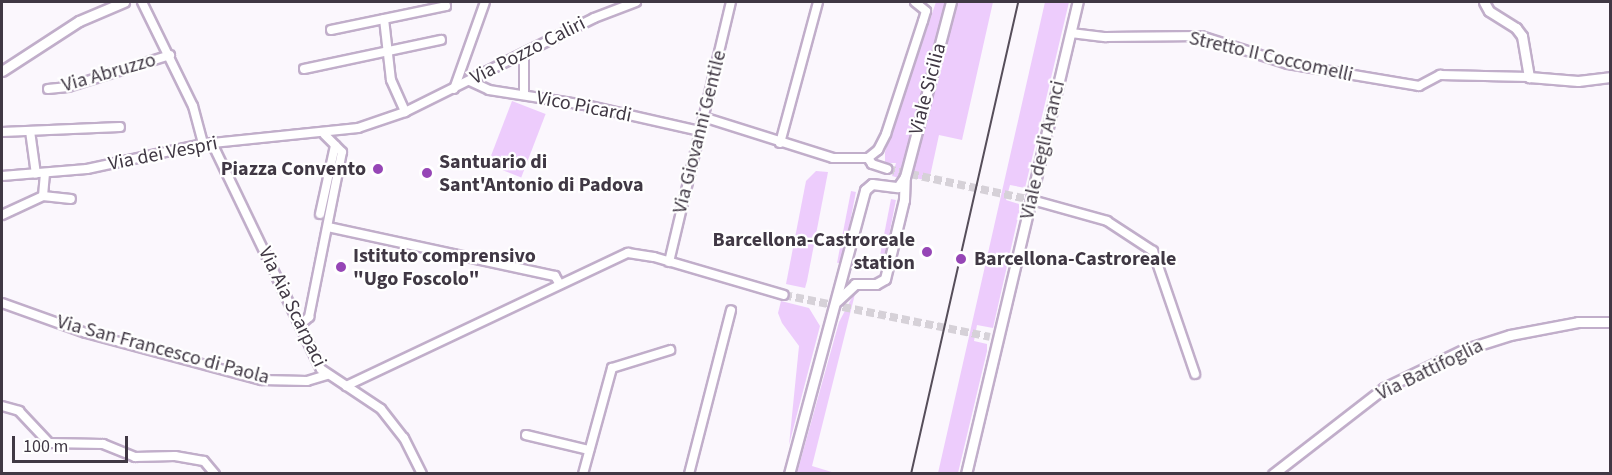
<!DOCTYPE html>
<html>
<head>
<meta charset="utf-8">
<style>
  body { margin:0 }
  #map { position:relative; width:1612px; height:475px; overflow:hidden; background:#fbf7fd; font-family:"Source Sans 3",sans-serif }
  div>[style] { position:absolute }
  .green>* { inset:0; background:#edccfc; transform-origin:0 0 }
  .minor-tunnel>* { height:8px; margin-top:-4px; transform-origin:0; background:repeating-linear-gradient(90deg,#d6d1d8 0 8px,transparent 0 12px) }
  .roads { filter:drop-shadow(2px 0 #c1aeca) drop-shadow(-2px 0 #c1aeca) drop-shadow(0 2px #c1aeca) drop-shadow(0 -2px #c1aeca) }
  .minor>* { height:8px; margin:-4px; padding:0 4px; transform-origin:4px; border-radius:4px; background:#fff }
  .tertiary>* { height:9px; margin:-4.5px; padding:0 4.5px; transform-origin:4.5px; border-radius:4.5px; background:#fff }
  .rail>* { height:2px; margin:-1px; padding:0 1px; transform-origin:1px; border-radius:1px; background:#564e5a }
  .dots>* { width:16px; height:16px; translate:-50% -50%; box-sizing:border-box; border:3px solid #fff; border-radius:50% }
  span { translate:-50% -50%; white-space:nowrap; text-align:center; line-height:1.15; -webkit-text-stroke:4.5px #fff; paint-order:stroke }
  .street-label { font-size:20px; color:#403844 }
  .poi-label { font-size:20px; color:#403844; font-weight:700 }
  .left { translate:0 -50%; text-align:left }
  .right { translate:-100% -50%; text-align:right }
  .frame { position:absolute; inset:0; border:3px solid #403844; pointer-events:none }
  .scale { position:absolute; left:12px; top:436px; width:116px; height:27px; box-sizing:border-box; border:3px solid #403844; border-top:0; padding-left:8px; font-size:18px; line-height:21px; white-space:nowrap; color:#403844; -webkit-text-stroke:4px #fff; paint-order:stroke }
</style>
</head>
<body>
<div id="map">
  <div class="green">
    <i style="clip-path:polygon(936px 2px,945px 2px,899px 178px,892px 176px,896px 163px,885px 163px,885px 152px)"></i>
    <i style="clip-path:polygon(957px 2px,993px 2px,962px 140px,939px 135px,929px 181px,911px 177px)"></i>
    <i style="clip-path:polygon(1045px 2px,1069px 2px,1025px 188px,1010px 185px,1006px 200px,1019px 204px,1019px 213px,993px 328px,977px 325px,974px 341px,987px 344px,987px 351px,958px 473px,938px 473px)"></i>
    <i style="left:512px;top:101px;width:36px;height:68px;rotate:21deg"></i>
    <i style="clip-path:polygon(816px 171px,828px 172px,807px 281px,805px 288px,786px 284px,806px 181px)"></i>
    <i style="left:851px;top:191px;width:5px;height:73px;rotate:11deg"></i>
    <i style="left:891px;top:199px;width:5px;height:73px;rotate:11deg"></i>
    <i style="clip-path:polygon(856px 290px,812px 466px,835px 473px,797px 473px,839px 322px)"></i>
    <i style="clip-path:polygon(781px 301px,809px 308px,820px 326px,789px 445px,799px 346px,782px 323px,778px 313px)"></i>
  </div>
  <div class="minor-tunnel">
    <i style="left:887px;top:169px;width:148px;rotate:12.1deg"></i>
    <i style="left:784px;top:295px;width:210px;rotate:11.5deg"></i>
  </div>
  <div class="roads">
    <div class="minor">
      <i style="left:142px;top:2px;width:116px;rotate:63.9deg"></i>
      <i style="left:193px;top:106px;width:39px;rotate:75deg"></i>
      <i style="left:384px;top:19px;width:61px;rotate:83.5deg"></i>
      <i style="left:391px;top:80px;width:35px;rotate:66deg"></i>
      <i style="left:331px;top:30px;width:117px;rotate:-11.8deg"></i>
      <i style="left:446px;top:6px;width:4px;rotate:-104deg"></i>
      <i style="left:1071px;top:33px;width:35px;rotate:7deg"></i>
      <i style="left:1106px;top:37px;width:95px;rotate:-0.6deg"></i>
      <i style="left:1201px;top:36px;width:91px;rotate:17.8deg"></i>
      <i style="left:1288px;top:64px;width:133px;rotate:9.5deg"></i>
      <i style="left:1419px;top:86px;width:24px;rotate:-28deg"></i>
      <i style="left:1440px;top:75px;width:89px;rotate:1.3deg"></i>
      <i style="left:524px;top:54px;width:41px;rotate:90deg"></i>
      <i style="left:304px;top:69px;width:140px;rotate:-12deg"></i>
      <i style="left:470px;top:81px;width:21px;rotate:25deg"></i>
      <i style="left:489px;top:90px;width:97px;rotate:8.9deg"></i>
      <i style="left:585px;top:105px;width:117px;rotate:12.8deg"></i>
      <i style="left:48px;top:89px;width:20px;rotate:-6deg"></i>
      <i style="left:68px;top:87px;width:107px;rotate:-17.4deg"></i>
      <i style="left:454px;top:89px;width:92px;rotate:-70.4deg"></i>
      <i style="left:703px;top:117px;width:136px;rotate:17.5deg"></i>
      <i style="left:833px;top:158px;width:35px"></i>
      <i style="left:868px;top:158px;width:13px;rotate:-39deg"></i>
      <i style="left:878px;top:150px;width:18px;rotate:-63deg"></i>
      <i style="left:886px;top:134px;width:119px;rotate:-71.9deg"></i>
      <i style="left:923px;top:21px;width:10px;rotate:-73deg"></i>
      <i style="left:926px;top:11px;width:14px;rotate:-141deg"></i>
      <i style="left:30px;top:131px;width:43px;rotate:82.1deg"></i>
      <i style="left:2px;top:132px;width:118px;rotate:-2.4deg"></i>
      <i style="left:212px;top:143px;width:251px;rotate:64.3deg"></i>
      <i style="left:321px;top:369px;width:72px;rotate:33.7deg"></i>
      <i style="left:381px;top:409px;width:37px;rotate:52deg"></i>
      <i style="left:404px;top:438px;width:40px;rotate:63.4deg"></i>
      <i style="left:780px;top:143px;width:146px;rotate:-74.9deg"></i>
      <i style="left:868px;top:158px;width:7px;rotate:56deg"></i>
      <i style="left:872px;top:164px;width:16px;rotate:18deg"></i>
      <i style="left:2px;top:176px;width:85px;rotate:-4.7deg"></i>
      <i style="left:87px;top:169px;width:119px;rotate:-12.2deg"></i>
      <i style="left:203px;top:144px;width:156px;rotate:-5.9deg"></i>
      <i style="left:358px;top:128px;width:50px;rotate:-18.8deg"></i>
      <i style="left:405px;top:112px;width:211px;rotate:-26.4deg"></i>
      <i style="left:594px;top:18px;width:45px;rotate:-20.9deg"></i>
      <i style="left:43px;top:196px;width:28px;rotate:6deg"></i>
      <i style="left:1032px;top:200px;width:78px;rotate:15.6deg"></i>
      <i style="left:1107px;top:221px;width:55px;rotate:33.1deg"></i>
      <i style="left:1153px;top:251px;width:130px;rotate:71.1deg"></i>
      <i style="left:320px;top:214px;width:70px;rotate:-77.6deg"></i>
      <i style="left:2px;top:215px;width:45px;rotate:-24.9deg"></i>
      <i style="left:43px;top:196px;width:22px;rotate:-85deg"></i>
      <i style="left:328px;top:227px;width:232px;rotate:12.2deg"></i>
      <i style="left:555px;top:276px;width:8px;rotate:60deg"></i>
      <i style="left:669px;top:262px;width:267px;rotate:-76.6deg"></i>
      <i style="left:2px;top:303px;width:89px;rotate:19.7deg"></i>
      <i style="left:86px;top:333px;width:182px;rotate:15deg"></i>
      <i style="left:262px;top:380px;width:45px;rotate:1.3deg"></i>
      <i style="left:307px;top:381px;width:21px;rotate:-17deg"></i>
      <i style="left:301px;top:324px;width:11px;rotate:-41deg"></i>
      <i style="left:309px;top:317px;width:168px;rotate:-78.7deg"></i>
      <i style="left:342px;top:152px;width:25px;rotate:-135deg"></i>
      <i style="left:346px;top:386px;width:312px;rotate:-25.3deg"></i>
      <i style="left:628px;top:253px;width:26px;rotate:9deg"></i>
      <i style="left:654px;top:257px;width:135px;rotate:16.3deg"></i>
      <i style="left:2px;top:406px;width:18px;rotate:16deg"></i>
      <i style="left:19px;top:411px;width:44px;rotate:46.8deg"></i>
      <i style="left:49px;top:443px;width:54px;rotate:1.1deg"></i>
      <i style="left:103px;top:444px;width:35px;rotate:22deg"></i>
      <i style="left:135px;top:457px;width:40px;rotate:-1.4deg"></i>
      <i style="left:175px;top:456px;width:29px;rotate:10deg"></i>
      <i style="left:204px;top:461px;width:17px;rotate:50deg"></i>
      <i style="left:526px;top:435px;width:65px;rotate:13.4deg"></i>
      <i style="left:583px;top:474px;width:110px;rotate:-74.7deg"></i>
      <i style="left:612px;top:368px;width:61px;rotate:-17.2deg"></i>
      <i style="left:689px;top:474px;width:169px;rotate:-75.6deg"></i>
    </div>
    <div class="tertiary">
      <i style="left:1484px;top:2px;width:10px;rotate:61deg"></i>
      <i style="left:1489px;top:11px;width:32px;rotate:32deg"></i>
      <i style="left:1516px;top:28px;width:10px;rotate:53deg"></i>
      <i style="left:1522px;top:36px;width:42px;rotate:80.3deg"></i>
      <i style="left:1529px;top:77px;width:49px;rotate:4.7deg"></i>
      <i style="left:1578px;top:81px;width:32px;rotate:-7deg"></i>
      <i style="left:2px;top:71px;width:92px;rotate:-33deg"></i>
      <i style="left:79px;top:21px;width:49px;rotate:-22.9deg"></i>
      <i style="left:837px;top:301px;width:25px;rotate:-43deg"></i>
      <i style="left:855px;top:284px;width:21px"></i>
      <i style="left:876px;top:284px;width:10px;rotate:-29deg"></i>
      <i style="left:885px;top:279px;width:81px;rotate:-76.5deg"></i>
      <i style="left:904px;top:200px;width:23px;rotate:-88deg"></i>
      <i style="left:905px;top:177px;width:181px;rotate:-75.3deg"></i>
      <i style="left:789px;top:474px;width:294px;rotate:-75deg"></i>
      <i style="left:865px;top:190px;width:9px;rotate:-41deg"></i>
      <i style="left:872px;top:184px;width:26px;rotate:7deg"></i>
      <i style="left:898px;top:187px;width:12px;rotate:-55deg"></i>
      <i style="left:966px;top:474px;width:485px;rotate:-76.7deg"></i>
      <i style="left:1273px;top:474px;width:140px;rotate:-37.8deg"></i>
      <i style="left:1384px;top:388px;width:88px;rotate:-25.7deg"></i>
      <i style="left:1463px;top:350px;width:49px;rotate:-17.7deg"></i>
      <i style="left:1510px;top:335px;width:69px;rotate:-10.8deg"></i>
      <i style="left:1578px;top:322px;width:32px"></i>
    </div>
  </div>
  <div class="rail">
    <i style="left:911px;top:474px;width:484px;rotate:-77.2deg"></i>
  </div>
  <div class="dots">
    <i style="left:378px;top:169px;background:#9646b6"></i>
    <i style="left:427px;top:173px;background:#9646b6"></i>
    <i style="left:927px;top:252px;background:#9646b6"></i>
    <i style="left:961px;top:259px;background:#9646b6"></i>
    <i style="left:341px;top:267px;background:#9646b6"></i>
  </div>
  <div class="street-label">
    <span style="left:528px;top:51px;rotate:-27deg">Via Pozzo Caliri</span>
    <span style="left:1271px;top:57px;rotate:13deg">Stretto II Coccomelli</span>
    <span style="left:109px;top:73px;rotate:-16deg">Via Abruzzo</span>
    <span style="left:928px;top:89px;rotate:-75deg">Viale Sicilia</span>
    <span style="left:584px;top:107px;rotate:11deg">Vico Picardi</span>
    <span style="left:700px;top:132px;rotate:-76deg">Via Giovanni Gentile</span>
    <span style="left:1043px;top:150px;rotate:-77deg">Viale degli Aranci</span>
    <span style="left:163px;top:154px;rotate:-11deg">Via dei Vespri</span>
    <span style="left:292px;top:307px;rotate:64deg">Via Aia Scarpaci</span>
    <span style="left:163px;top:350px;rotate:15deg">Via San Francesco di Paola</span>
    <span style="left:1430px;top:370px;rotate:-26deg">Via Battifoglia</span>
  </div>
  <div class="poi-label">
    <span class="left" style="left:439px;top:174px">Santuario di<br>Sant'Antonio di Padova</span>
    <span class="right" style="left:366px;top:169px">Piazza Convento</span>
    <span class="right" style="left:915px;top:252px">Barcellona-Castroreale<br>station</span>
    <span class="left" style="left:353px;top:268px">Istituto comprensivo<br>"Ugo Foscolo"</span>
    <span class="left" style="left:974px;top:259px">Barcellona-Castroreale</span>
  </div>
  <div class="frame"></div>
  <div class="scale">100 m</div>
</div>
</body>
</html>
